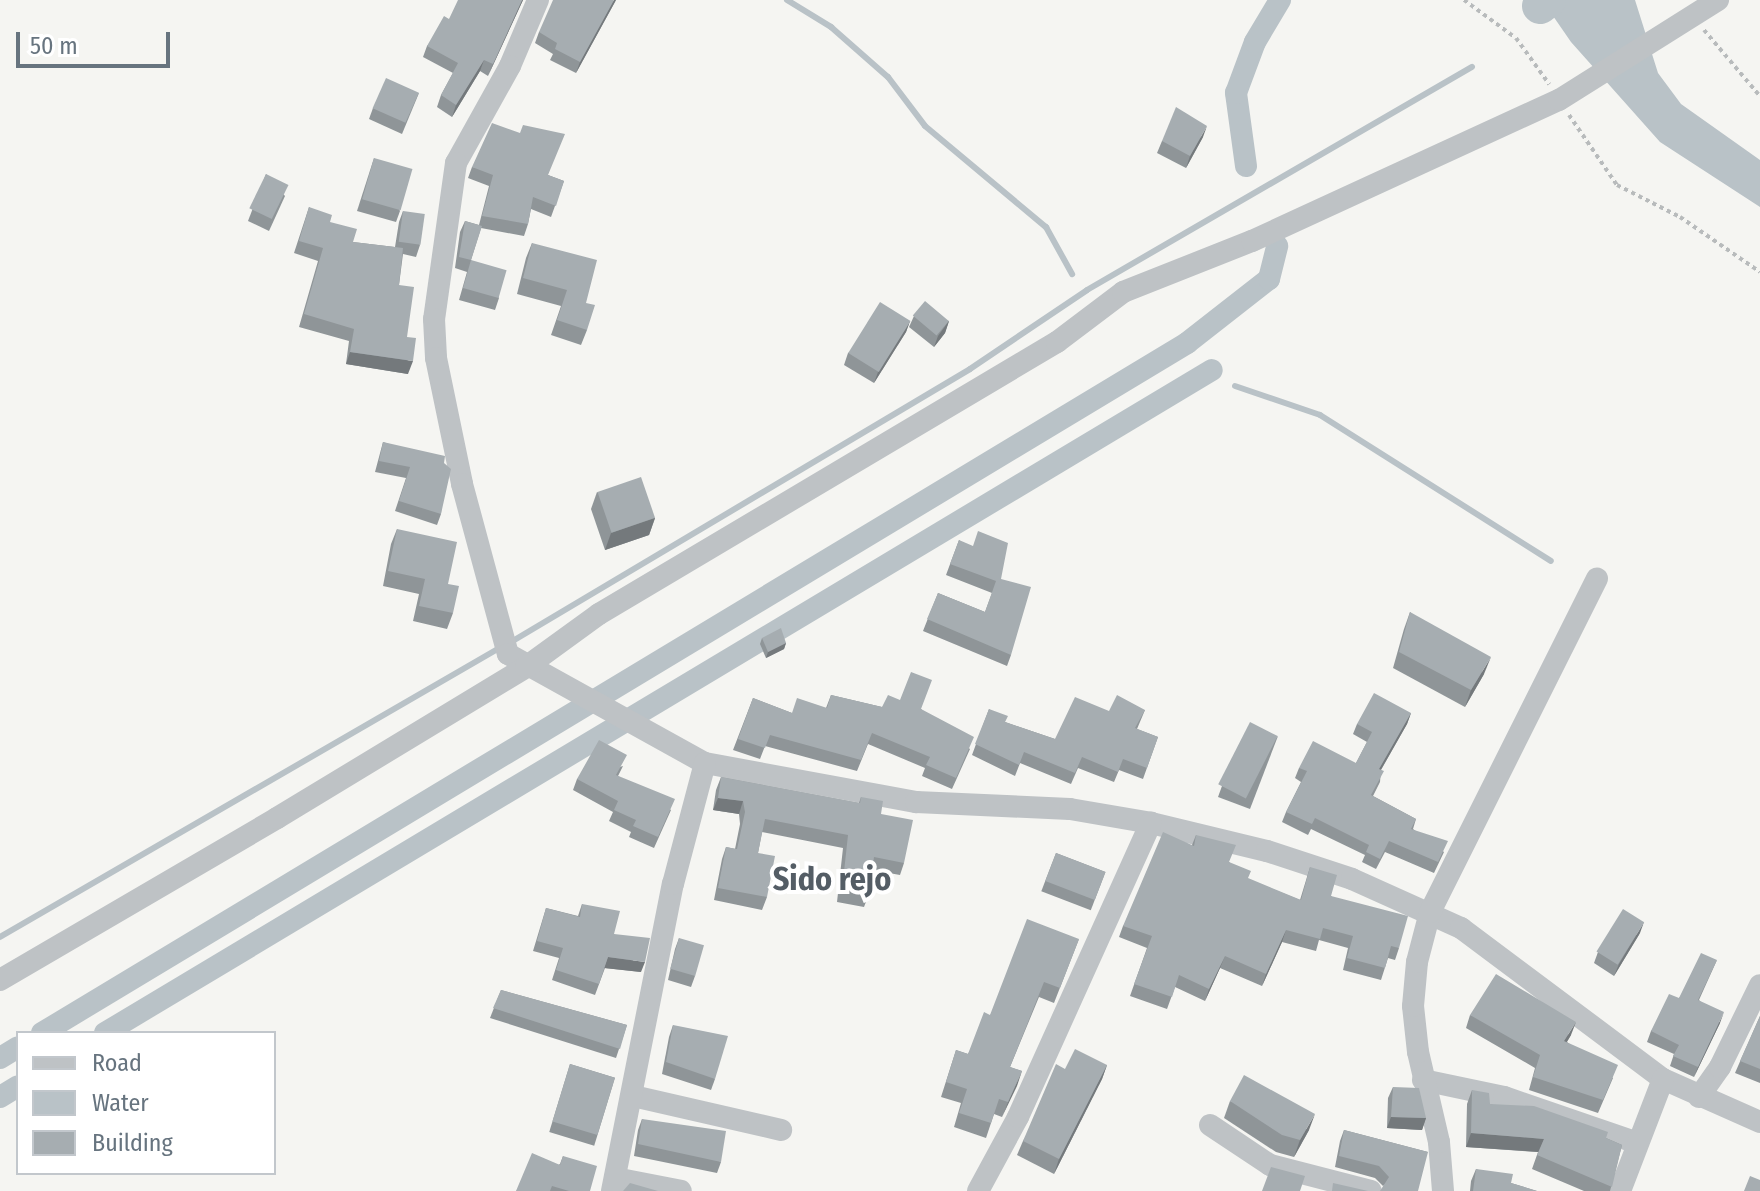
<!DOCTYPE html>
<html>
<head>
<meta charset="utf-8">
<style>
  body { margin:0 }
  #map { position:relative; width:1760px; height:1191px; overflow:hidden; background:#f5f5f2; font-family:"Fira Sans Condensed",sans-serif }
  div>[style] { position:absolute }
  .water>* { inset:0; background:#b9c2c7 }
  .stream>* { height:6px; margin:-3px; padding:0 3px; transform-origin:3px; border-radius:3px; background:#b9c2c7 }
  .canal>* { height:22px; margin:-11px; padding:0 11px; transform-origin:11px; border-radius:11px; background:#b9c2c7 }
  .river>* { height:36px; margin:-18px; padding:0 18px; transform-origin:18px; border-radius:18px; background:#b9c2c7 }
  .path>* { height:4px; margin-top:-2px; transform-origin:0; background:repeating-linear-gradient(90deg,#b8bbbc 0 4px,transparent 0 8px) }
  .minor>* { height:22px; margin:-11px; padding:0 11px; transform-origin:11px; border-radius:11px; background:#bec2c5 }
  .wall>* { inset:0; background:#8f9598; transform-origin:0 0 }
  .shaded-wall>* { inset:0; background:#74797c }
  .building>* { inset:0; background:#a6adb1; transform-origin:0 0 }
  span { translate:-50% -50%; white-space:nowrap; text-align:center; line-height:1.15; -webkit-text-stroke:8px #fff; paint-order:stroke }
  .quarter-label { font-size:32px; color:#545d65; font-weight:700 }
  .legend { position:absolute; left:16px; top:1031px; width:260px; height:144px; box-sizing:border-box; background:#fff; border:2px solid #c2c7cc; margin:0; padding:10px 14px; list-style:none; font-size:24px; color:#67747f }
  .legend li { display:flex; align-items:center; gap:16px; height:40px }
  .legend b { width:40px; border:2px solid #c2c7cc }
  .scale { position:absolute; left:16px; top:32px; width:154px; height:36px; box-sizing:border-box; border:4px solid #67747f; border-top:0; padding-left:10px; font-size:24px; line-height:28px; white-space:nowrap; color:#67747f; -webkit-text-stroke:6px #fff; paint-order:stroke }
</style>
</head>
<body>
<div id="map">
  <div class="water">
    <i style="clip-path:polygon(1542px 0,1635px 0,1658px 73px,1681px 104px,1760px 160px,1760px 207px,1660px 142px,1571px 42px)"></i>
  </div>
  <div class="stream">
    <i style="left:787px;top:0;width:52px;rotate:31.5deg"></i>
    <i style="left:831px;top:27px;width:76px;rotate:41.3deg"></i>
    <i style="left:888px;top:77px;width:61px;rotate:52.9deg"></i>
    <i style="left:925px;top:126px;width:158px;rotate:39.9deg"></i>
    <i style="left:1046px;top:227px;width:54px;rotate:61deg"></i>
    <i style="left:1235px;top:386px;width:90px;rotate:18.8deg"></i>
    <i style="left:1320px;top:415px;width:273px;rotate:32.3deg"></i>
    <i style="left:511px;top:642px;width:534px;rotate:-30.74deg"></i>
    <i style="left:970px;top:369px;width:141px;rotate:-34deg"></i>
    <i style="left:1087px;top:290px;width:445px;rotate:-30.1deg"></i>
    <i style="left:0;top:937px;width:579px;rotate:-30.06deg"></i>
  </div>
  <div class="canal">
    <i style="left:1246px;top:166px;width:74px;rotate:-97.8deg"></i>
    <i style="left:1236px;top:93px;width:54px;rotate:-69.6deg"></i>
    <i style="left:1255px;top:42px;width:49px;rotate:-59.2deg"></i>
    <i style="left:42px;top:1033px;width:1337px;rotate:-31.07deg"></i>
    <i style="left:1187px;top:343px;width:104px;rotate:-38deg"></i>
    <i style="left:1269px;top:279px;width:34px;rotate:-76deg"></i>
    <i style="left:105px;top:1033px;width:1290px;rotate:-30.92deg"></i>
    <i style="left:0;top:1058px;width:21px;rotate:-31deg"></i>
    <i style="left:0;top:1097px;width:21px;rotate:-31deg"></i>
  </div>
  <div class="river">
    <i style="left:1540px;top:6px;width:10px;rotate:-37deg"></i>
  </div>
  <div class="path">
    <i style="left:1464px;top:0;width:64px;rotate:36.2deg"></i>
    <i style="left:1516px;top:38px;width:57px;rotate:54.3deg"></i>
    <i style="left:1704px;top:30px;width:87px;rotate:49.7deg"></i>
    <i style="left:1569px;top:115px;width:85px;rotate:55.6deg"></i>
    <i style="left:1617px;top:185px;width:71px;rotate:26.9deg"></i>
    <i style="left:1680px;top:217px;width:97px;rotate:34.5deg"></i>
  </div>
  <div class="minor">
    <i style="left:538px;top:0;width:72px;rotate:113deg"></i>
    <i style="left:510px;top:66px;width:111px;rotate:119.1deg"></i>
    <i style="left:456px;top:163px;width:158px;rotate:98deg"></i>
    <i style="left:434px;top:319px;width:39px;rotate:87deg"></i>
    <i style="left:436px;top:358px;width:129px;rotate:78.3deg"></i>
    <i style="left:462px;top:484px;width:176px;rotate:74.9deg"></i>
    <i style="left:508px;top:654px;width:225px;rotate:29deg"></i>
    <i style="left:705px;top:763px;width:215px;rotate:10.5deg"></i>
    <i style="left:916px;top:802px;width:154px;rotate:2.6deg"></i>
    <i style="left:1070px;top:809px;width:82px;rotate:9.8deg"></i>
    <i style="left:1151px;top:823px;width:119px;rotate:13.6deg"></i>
    <i style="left:1267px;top:851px;width:89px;rotate:18.2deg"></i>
    <i style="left:1352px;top:879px;width:120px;rotate:24.2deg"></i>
    <i style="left:1461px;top:928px;width:252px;rotate:36.8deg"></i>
    <i style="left:1663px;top:1079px;width:106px;rotate:23.9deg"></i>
    <i style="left:0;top:980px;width:321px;rotate:-30.3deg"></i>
    <i style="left:277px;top:818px;width:291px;rotate:-31.2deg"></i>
    <i style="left:526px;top:667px;width:90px;rotate:-36deg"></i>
    <i style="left:599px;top:614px;width:533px;rotate:-30.71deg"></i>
    <i style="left:1057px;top:342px;width:83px;rotate:-37.1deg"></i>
    <i style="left:1123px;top:292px;width:139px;rotate:-21.6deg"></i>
    <i style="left:1252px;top:241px;width:338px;rotate:-24.7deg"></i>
    <i style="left:1559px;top:100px;width:188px;rotate:-32.2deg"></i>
    <i style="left:1423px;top:1080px;width:83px;rotate:11.9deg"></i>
    <i style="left:1504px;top:1097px;width:139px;rotate:19deg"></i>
    <i style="left:633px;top:1096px;width:152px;rotate:12.9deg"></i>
    <i style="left:1699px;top:1097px;width:37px;rotate:-55deg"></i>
    <i style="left:1720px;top:1067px;width:91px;rotate:-64deg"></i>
    <i style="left:1210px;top:1125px;width:72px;rotate:33.7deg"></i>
    <i style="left:1270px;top:1165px;width:104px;rotate:14.4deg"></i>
    <i style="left:615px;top:1178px;width:67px;rotate:11.1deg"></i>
    <i style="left:612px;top:1191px;width:313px;rotate:-78.8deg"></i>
    <i style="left:673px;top:884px;width:125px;rotate:-75.2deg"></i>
    <i style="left:978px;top:1191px;width:84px;rotate:-61.6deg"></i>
    <i style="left:1018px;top:1117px;width:323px;rotate:-65.7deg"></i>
    <i style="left:1443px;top:1191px;width:49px;rotate:-94.7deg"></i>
    <i style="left:1439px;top:1142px;width:92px;rotate:-103.1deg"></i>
    <i style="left:1418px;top:1052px;width:46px;rotate:-96.2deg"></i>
    <i style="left:1413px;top:1006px;width:44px;rotate:-84.8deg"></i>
    <i style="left:1417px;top:962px;width:52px;rotate:-75.4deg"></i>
    <i style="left:1430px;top:912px;width:373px;rotate:-63.4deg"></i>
    <i style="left:1620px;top:1191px;width:120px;rotate:-69deg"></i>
  </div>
  <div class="wall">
    <i style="clip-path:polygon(523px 0,488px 76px,480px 71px,452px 117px,437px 107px,441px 95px,453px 73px,423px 57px,427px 46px,449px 19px)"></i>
    <i style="clip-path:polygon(616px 0,576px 73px,550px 60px,553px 54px,535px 43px,539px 32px)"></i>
    <i style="clip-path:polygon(419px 93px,402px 134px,369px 119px,373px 108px)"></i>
    <i style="clip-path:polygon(1203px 137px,1186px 168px,1157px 153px,1162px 141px)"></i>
    <i style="clip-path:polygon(374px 158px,400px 211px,396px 222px,357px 211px)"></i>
    <i style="clip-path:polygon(472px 167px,548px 175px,564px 181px,551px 217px,531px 209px,528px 224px,524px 236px,481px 228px,471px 260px,499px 298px,495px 310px,459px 300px,467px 272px,455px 268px,460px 232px,465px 221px,479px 225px,489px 186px,468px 178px)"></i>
    <i style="clip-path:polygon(266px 174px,285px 196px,269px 231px,248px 221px)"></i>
    <i style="clip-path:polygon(309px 207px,353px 242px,395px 247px,399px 222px,403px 211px,420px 245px,416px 257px,403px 254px,399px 285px,407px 337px,408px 374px,346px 364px,349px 341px,299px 327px,318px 261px,294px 253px)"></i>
    <i style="clip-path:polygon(532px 243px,586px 303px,587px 330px,581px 345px,551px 335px,561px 306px,517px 294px,526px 258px)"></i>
    <i style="clip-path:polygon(914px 316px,949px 321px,945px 333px,934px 347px,909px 327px)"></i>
    <i style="clip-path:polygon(910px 321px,906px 332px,874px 383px,844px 365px,848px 353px)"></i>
    <i style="clip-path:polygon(383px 442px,444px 463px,441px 514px,437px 525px,395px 511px,406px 478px,375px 472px)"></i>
    <i style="clip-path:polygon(597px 492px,655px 518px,649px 535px,605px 550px,591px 509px)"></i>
    <i style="clip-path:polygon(397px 529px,448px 584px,453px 613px,447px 629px,413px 621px,419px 594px,383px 586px,391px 544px)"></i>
    <i style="clip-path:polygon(959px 540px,1001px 579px,1011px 655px,1007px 666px,923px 631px,938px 593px,985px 612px,992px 593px,946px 575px)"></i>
    <i style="clip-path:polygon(1410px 612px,1484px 674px,1465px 707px,1393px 668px,1404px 629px)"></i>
    <i style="clip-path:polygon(762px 638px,786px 643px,784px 649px,766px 658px,760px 644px)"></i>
    <i style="clip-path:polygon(831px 695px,882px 707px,900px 700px,921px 709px,970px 749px,952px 789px,922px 776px,925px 768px,868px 744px,857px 771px,765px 746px,760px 759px,733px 750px,753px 698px,792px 713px,826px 708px)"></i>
    <i style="clip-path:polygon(989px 709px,1005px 722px,1055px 739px,1109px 711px,1145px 710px,1137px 729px,1158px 737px,1143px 779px,1119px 770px,1114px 782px,1078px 768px,1071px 784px,1020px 763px,1015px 776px,972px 755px)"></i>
    <i style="clip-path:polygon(1411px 713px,1407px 724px,1381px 770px,1380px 782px,1373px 796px,1416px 819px,1413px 829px,1444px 852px,1434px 873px,1385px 852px,1376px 869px,1362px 862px,1365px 855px,1311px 829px,1308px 835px,1282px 822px,1286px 812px,1301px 782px,1295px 778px,1299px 768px,1356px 763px,1367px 742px,1353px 734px,1357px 724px)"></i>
    <i style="clip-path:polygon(1278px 736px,1250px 809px,1218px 797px,1222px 786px)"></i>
    <i style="clip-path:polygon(623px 766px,618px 776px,671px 810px,654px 848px,629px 837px,631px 832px,609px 821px,613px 812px,573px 790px,577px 779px)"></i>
    <i style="clip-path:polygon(721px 777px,859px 803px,861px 797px,881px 814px,904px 863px,900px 875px,872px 870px,869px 894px,864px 907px,837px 902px,843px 848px,762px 832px,758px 853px,767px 897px,762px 910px,714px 900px,722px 859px,726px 847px,735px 849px,740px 824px,739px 814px,713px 810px,716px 790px)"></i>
    <i style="clip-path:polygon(1196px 835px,1229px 862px,1248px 879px,1300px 900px,1310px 867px,1331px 896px,1399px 948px,1395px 960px,1388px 958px,1381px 980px,1343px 970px,1348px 948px,1319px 940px,1316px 951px,1282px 942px,1262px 986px,1220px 968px,1205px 1001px,1175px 987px,1167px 1009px,1130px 996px,1147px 948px,1119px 937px,1123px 926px,1192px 845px)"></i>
    <i style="left:1056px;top:853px;width:53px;height:41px;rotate:21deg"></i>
    <i style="clip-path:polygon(582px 904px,614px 934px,641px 972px,605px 968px,595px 995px,552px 980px,559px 958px,533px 951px,546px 908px,578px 916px)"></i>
    <i style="clip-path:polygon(1640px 933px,1614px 976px,1594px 963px,1598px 952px)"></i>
    <i style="clip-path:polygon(679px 938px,695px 976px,691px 987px,668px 980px,675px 949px)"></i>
    <i style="clip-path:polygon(1079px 939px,1054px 1003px,1039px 997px,1010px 1067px,1022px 1071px,1002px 1117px,994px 1114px,986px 1138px,954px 1127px,961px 1103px,941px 1097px,956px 1050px,968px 1054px,990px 1015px)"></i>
    <i style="clip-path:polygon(1717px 960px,1699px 1000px,1720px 1023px,1694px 1077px,1670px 1066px,1674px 1054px,1647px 1042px,1651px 1031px,1679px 998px)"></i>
    <i style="clip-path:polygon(501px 990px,627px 1025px,616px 1058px,490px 1018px)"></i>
    <i style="clip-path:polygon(1470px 1015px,1571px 1035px,1567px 1042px,1613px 1078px,1598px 1113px,1529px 1090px,1535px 1068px,1466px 1028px)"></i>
    <i style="clip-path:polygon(1760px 1016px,1760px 1083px,1735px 1073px)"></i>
    <i style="clip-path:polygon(673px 1025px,715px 1079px,711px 1090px,662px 1074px,669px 1037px)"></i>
    <i style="left:570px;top:1064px;width:47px;height:71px;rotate:17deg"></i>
    <i style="clip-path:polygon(1107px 1065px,1102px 1079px,1054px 1174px,1017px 1155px,1023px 1141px,1065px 1069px)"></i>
    <i style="clip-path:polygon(1393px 1087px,1426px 1118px,1422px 1130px,1387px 1128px,1388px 1098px)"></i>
    <i style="clip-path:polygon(1472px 1090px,1490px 1104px,1606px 1138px,1622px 1145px,1610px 1191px,1584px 1191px,1532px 1169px,1538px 1152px,1466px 1147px,1467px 1104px)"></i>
    <i style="clip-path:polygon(1230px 1101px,1309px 1130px,1294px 1157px,1276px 1152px,1224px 1118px)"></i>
    <i style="clip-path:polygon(642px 1119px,721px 1162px,717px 1173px,634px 1156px,638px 1130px)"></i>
    <i style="clip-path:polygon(1344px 1130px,1428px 1152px,1383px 1186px,1375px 1178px,1335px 1167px,1340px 1141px)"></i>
    <i style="clip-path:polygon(563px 1156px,590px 1191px,516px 1191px,560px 1164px)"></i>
    <i style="clip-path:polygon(1476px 1169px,1511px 1183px,1537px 1191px,1470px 1191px,1471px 1181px)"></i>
  </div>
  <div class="shaded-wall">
    <i style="clip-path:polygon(522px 0,523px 0,488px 76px,493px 64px)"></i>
    <i style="clip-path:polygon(614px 0,616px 0,576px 73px,580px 62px)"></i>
    <i style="clip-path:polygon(484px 60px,480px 71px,452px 117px,456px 105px)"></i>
    <i style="clip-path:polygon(1207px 126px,1203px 137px,1186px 168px,1190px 156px)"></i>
    <i style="clip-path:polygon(910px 321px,906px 332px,874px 383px,878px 372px)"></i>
    <i style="clip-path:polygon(949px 321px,945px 333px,934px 347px,938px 336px)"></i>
    <i style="clip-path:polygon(350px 352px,413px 361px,408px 374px,346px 364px)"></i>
    <i style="clip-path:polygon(655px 518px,649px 535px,605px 550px,611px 533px)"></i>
    <i style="clip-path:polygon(786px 643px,784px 649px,766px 658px,768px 652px)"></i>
    <i style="clip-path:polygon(1491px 657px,1484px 674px,1465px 707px,1471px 690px)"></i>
    <i style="clip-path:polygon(1411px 713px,1407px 724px,1375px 780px,1379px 769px)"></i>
    <i style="clip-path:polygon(718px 798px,743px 801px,739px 814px,713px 810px)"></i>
    <i style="clip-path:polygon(1644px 922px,1640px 933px,1614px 976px,1619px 964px)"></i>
    <i style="clip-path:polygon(1286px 930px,1282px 942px,1262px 986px,1266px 974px)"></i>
    <i style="clip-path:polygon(1225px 956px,1220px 968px,1205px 1001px,1209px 989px)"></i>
    <i style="clip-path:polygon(608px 957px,645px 962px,641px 972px,604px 968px)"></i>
    <i style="clip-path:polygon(1724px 1012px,1720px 1023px,1694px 1077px,1698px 1067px)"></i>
    <i style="clip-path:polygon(1576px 1022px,1571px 1035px,1559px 1054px,1564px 1041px)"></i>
    <i style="clip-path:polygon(1107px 1065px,1102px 1079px,1054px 1174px,1059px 1159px)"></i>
    <i style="clip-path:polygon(1022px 1071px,1017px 1086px,1002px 1117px,1008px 1102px)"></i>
    <i style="clip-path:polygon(1315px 1114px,1309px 1130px,1294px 1157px,1300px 1140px)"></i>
    <i style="clip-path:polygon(1391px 1117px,1426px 1118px,1422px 1130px,1387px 1128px)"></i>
    <i style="clip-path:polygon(1471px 1133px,1544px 1139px,1539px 1152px,1466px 1147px)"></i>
  </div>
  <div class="building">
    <i style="clip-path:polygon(458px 0,522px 0,493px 64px,484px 60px,456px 105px,441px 95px,458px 63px,427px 46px,444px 16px,449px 19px)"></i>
    <i style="clip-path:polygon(553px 0,614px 0,580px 62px,555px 49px,557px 43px,539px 32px)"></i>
    <i style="left:386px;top:78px;width:36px;height:33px;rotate:24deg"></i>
    <i style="clip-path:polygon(1176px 107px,1207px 126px,1190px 156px,1162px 141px)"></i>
    <i style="clip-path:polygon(492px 123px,520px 133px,523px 125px,565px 134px,548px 175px,564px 181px,556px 206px,533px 197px,528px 224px,482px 216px,493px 175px,472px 167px)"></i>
    <i style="left:374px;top:158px;width:40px;height:43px;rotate:16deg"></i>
    <i style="left:266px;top:174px;width:25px;height:38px;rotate:26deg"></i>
    <i style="clip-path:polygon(309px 207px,332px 215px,330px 222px,357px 229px,353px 242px,403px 248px,399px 285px,414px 287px,407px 337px,416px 338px,413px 361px,350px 352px,354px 329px,304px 314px,323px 248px,299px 241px)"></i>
    <i style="left:403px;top:211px;width:22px;height:31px;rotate:8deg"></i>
    <i style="clip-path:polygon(465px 221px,482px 226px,471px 260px,459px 257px)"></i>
    <i style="clip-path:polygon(532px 243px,597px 260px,586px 303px,595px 305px,587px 330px,557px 320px,567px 290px,523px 278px)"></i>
    <i style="left:471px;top:260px;width:37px;height:29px;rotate:16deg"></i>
    <i style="left:925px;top:301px;width:31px;height:19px;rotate:40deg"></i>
    <i style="left:880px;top:302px;width:36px;height:60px;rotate:32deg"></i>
    <i style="clip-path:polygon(383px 442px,445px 456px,444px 463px,451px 469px,441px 514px,399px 501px,410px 467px,379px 461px)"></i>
    <i style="left:641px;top:477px;width:43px;height:46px;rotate:71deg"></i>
    <i style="clip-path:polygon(397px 529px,457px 542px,448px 584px,459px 586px,453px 613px,419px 606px,425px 579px,388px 571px)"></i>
    <i style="clip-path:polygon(978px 531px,1008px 543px,1001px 579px,1031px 587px,1011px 655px,927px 619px,938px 593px,985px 612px,996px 581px,950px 564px,959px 540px,973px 546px)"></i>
    <i style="clip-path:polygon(1410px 612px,1491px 657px,1471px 690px,1399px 652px)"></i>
    <i style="clip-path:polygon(781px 628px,786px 643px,768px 652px,762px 638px)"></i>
    <i style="clip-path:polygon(911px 672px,932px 680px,921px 709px,974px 737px,956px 778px,926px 765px,930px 757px,872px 733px,861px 760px,770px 735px,765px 748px,738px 739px,753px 698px,792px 713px,797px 698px,827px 708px,831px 695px,882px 707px,888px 695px,900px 700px)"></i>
    <i style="clip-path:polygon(1374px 693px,1411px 713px,1379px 769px,1384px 771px,1371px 795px,1416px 819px,1411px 829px,1448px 841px,1438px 862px,1389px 841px,1380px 859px,1366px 852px,1369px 845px,1315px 818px,1312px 824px,1286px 812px,1307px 771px,1299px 768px,1313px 741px,1356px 763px,1372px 732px,1357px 724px)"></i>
    <i style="clip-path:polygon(1117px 695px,1145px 710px,1135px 728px,1158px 737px,1147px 768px,1123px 759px,1118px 772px,1082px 757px,1075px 773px,1024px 752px,1019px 765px,975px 744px,989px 709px,1008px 716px,1005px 722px,1055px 739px,1075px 697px,1109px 711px)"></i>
    <i style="left:1250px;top:722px;width:31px;height:70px;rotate:27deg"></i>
    <i style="clip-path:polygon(599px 740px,627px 755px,616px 775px,675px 799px,658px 837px,633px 826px,636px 820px,614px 810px,618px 801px,577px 779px)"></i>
    <i style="clip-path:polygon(721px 777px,860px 803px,861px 797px,883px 801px,881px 814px,913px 820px,904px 863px,874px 857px,869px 894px,842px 890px,848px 835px,765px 819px,758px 853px,775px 856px,767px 897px,718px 888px,726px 847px,737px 849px,745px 812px,743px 801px,718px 798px)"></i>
    <i style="clip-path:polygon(1163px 832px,1194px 846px,1196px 835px,1236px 845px,1229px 862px,1251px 871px,1248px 878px,1301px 900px,1310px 867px,1337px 875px,1331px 896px,1408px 916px,1399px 948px,1391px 946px,1385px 968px,1347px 958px,1353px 936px,1323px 928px,1320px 939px,1286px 930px,1266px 974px,1225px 956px,1209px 989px,1179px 975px,1172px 997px,1134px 984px,1152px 936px,1123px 926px)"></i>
    <i style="left:1056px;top:853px;width:53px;height:30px;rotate:21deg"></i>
    <i style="clip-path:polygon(582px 904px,620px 911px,614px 934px,650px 938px,645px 962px,608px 957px,599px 984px,556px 970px,563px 948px,537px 941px,546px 908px,580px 917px)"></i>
    <i style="left:1623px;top:909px;width:25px;height:50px;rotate:32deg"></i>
    <i style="clip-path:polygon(1027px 919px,1079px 939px,1060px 988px,1044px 982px,1010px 1067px,1022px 1071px,1008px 1102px,999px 1099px,991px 1123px,959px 1113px,967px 1089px,946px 1082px,956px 1050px,968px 1054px,984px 1012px,990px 1015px)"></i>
    <i style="left:679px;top:938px;width:26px;height:32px;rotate:16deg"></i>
    <i style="clip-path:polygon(1701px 953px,1717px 960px,1698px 1000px,1724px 1012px,1698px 1067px,1673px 1056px,1679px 1045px,1651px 1031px,1669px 994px,1679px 998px)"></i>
    <i style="clip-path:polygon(1496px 974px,1576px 1022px,1564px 1041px,1618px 1065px,1603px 1100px,1533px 1077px,1540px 1055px,1470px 1015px)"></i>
    <i style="clip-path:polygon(501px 990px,627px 1025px,620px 1049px,493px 1008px)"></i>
    <i style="clip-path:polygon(1760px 1016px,1760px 1069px,1740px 1061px)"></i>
    <i style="clip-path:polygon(673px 1025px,728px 1036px,715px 1079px,666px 1062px)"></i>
    <i style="clip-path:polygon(1075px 1049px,1107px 1065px,1059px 1159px,1023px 1141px,1056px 1064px,1065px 1069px)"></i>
    <i style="left:570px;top:1064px;width:47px;height:60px;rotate:17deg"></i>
    <i style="clip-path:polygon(1244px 1075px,1315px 1114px,1300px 1140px,1282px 1135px,1230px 1101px)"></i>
    <i style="clip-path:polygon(1393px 1087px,1419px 1088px,1426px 1118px,1391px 1117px)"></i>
    <i style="clip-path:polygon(1472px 1090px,1489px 1093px,1490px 1104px,1534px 1106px,1608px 1132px,1606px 1138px,1622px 1145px,1612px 1187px,1537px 1155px,1544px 1139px,1471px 1133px)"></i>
    <i style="clip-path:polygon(642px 1119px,726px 1131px,721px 1162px,638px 1144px)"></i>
    <i style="clip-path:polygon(1344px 1130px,1428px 1152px,1418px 1191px,1380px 1191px,1389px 1177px,1379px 1166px,1339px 1156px)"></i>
    <i style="clip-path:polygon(532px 1153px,560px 1165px,563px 1156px,597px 1166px,590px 1191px,569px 1191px,552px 1186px,550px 1191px,516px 1191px)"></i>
    <i style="clip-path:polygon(1271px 1167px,1305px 1176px,1300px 1191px,1262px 1191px)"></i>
    <i style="clip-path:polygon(1476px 1169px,1513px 1174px,1511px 1183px,1537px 1191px,1473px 1191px)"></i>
    <i style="clip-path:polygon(1750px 1176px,1760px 1180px,1760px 1191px,1744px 1191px)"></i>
    <i style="clip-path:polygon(630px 1183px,658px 1191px,623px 1191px)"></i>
    <i style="clip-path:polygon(1333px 1183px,1368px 1191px,1332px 1191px)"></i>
  </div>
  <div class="quarter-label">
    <span style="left:832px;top:879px">Sido rejo</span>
  </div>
  <ul class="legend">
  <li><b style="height:10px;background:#bec2c5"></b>Road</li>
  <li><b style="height:22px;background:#b9c2c7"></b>Water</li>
  <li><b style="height:22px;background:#a6adb1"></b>Building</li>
  </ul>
  <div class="scale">50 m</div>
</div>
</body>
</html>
